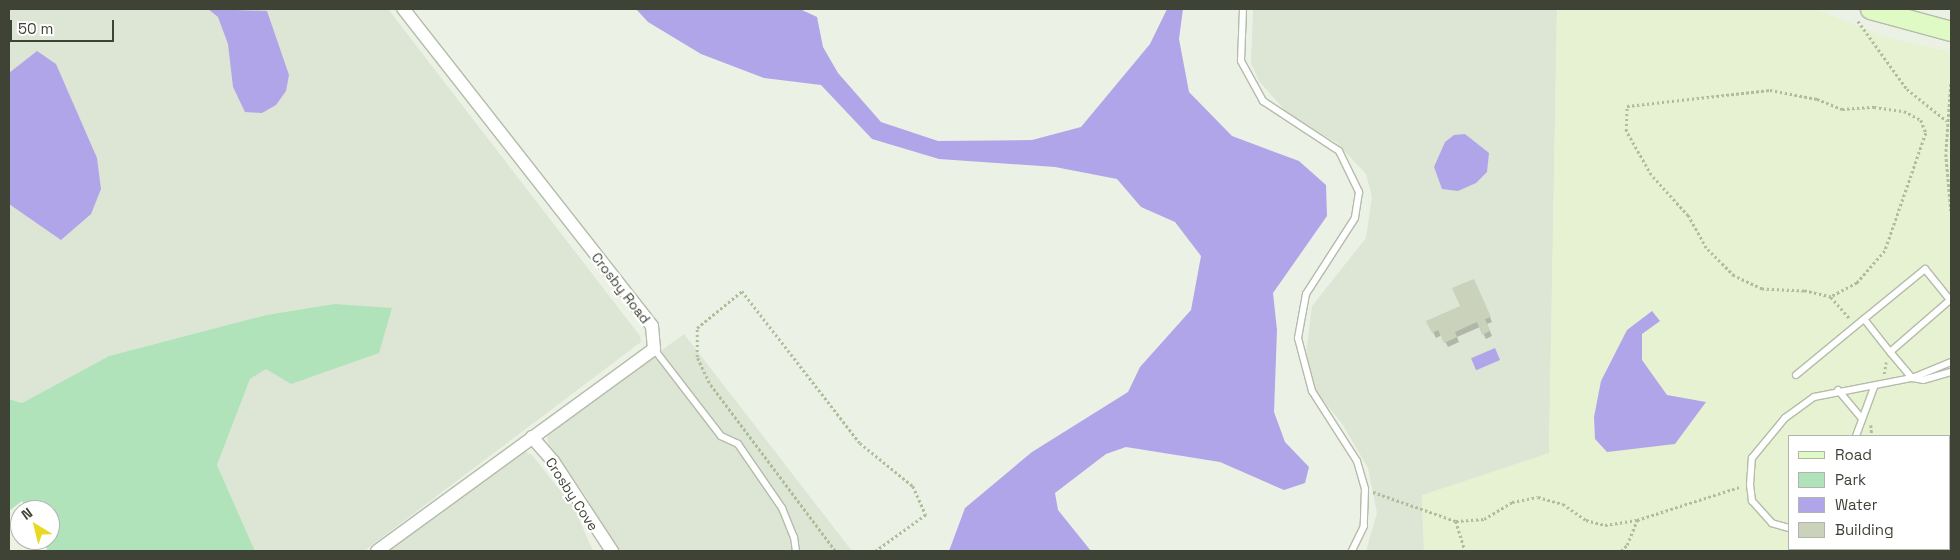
<!DOCTYPE html>
<html>
<head>
<meta charset="utf-8">
<style>
  body { margin:0 }
  #map { position:relative; width:1960px; height:560px; overflow:hidden; background:#ecf1e5; font-family:"Space Grotesk",sans-serif }
  div>[style] { position:absolute }
  .residential>* { inset:0; background:#dde5d4 }
  .commercial>* { inset:0; background:#e7f2d2 }
  .green>* { inset:0; background:#b1e3bb }
  .water>* { inset:0; background:#b1a5ea; transform-origin:0 0 }
  .shadow>* { inset:0; background:#0003 }
  .building>* { inset:0; background:#cad2bc }
  .path>* { height:2.5px; margin-top:-1.25px; transform-origin:0; background:repeating-linear-gradient(90deg,#afbd9b 0 2.5px,transparent 0 5px) }
  .roads { filter:drop-shadow(1px 0 #b4bca9) drop-shadow(-1px 0 #b4bca9) drop-shadow(0 1px #b4bca9) drop-shadow(0 -1px #b4bca9) }
  .service>* { height:6px; margin:-3px; padding:0 3px; transform-origin:3px; border-radius:3px; background:#fff }
  .minor>* { height:12px; margin:-6px; padding:0 6px; transform-origin:6px; border-radius:6px; background:#fff }
  .secondary>* { height:19px; margin:-9.5px; padding:0 9.5px; transform-origin:9.5px; border-radius:9.5px; background:#e0fac6 }
  span { translate:-50% -50%; white-space:nowrap; text-align:center; line-height:1.15; -webkit-text-stroke:4.5px #fff; paint-order:stroke }
  .street-label { font-size:14px; color:#3e4335 }
  .frame { position:absolute; inset:0; border:10px solid #3e4335; pointer-events:none }
  .legend { position:absolute; left:1788px; top:435px; width:162px; height:115px; box-sizing:border-box; background:#fff; border:1px solid #b2b4ae; margin:0; padding:6px 9px; list-style:none; font-size:15px; color:#3e4335 }
  .legend li { display:flex; align-items:center; gap:10px; height:25px }
  .legend b { width:25px; border:1px solid #b2b4ae }
  .north { position:absolute; left:10px; top:500px; width:50px; height:50px; box-sizing:border-box; background:#fff; border:1px solid #b2b4ae; border-radius:50%; rotate:324deg; font-size:14px; font-weight:700; line-height:20px; text-align:center; color:#3e4335 }
  .north::after { content:''; display:block; margin:auto; width:18px; height:22px; background:#ebd823; clip-path:polygon(50% 0,100% 100%,50% 72%,0 100%) }
  .scale { position:absolute; left:10px; top:20px; width:104px; height:22px; box-sizing:border-box; border:2px solid #3e4335; border-top:0; padding-left:6px; font-size:15px; line-height:18px; white-space:nowrap; color:#3e4335; -webkit-text-stroke:4px #fff; paint-order:stroke }
</style>
</head>
<body>
<div id="map">
  <div class="residential">
    <i style="clip-path:polygon(9px 9px,388px 9px,640px 336px,641px 342px,364px 551px,255px 551px,217px 465px,250px 379px,266px 368px,334px 304px,266px 315px,109px 356px,22px 403px,9px 399px)"></i>
    <i style="clip-path:polygon(1253px 9px,1557px 9px,1549px 453px,1422px 503px,1424px 551px,1366px 551px,1377px 513px,1368px 468px,1343px 425px,1314px 389px,1306px 355px,1312px 306px,1366px 238px,1372px 197px,1366px 174px,1337px 143px,1287px 113px,1259px 81px,1251px 63px)"></i>
    <i style="clip-path:polygon(684px 334px,852px 551px,617px 551px,608px 542px,586px 496px,549px 446px,547px 438px,550px 432px)"></i>
    <i style="clip-path:polygon(526px 452px,532px 455px,574px 508px,593px 551px,385px 551px,520px 453px)"></i>
  </div>
  <div class="commercial">
    <i style="clip-path:polygon(evenodd,1557px 9px,1815px 9px,1886px 37px,1951px 52px,1951px 551px,1424px 551px,1422px 495px,1549px 453px,1557px 9px,1789px 436px,1949px 436px,1949px 549px,1789px 549px,1789px 436px)"></i>
  </div>
  <div class="green">
    <i style="clip-path:polygon(334px 304px,392px 308px,379px 353px,291px 384px,266px 369px,250px 379px,217px 465px,255px 551px,48px 551px,42px 540px,50px 540px,50px 510px,27px 510px,22px 501px,9px 511px,9px 399px,22px 403px,109px 356px,266px 315px)"></i>
  </div>
  <div class="water">
    <i style="clip-path:polygon(208px 9px,267px 11px,289px 75px,286px 91px,276px 105px,262px 113px,245px 112px,233px 87px,228px 44px,218px 17px)"></i>
    <i style="clip-path:polygon(636px 9px,800px 9px,817px 17px,823px 47px,838px 73px,881px 122px,938px 141px,1032px 140px,1081px 127px,1150px 44px,1167px 9px,1183px 9px,1179px 39px,1189px 92px,1232px 136px,1299px 161px,1326px 185px,1327px 216px,1273px 293px,1277px 330px,1274px 412px,1285px 442px,1309px 467px,1305px 483px,1284px 490px,1220px 462px,1126px 447px,1106px 454px,1055px 493px,1058px 510px,1091px 551px,949px 551px,965px 508px,1032px 452px,1128px 392px,1140px 367px,1191px 310px,1201px 256px,1175px 222px,1141px 207px,1117px 179px,1055px 167px,939px 159px,872px 139px,821px 85px,764px 78px,701px 54px,648px 22px)"></i>
    <i style="clip-path:polygon(37px 51px,56px 64px,97px 158px,101px 189px,91px 214px,61px 240px,9px 204px,9px 73px)"></i>
    <i style="clip-path:polygon(1465px 134px,1489px 153px,1487px 172px,1476px 183px,1458px 191px,1442px 189px,1434px 167px,1445px 142px,1454px 135px)"></i>
    <i style="clip-path:polygon(1652px 311px,1660px 321px,1642px 334px,1642px 360px,1667px 395px,1706px 402px,1675px 444px,1607px 452px,1595px 439px,1594px 417px,1601px 381px,1627px 330px)"></i>
    <i style="left:1495px;top:348px;width:13px;height:26px;rotate:67deg"></i>
  </div>
  <div class="shadow">
    <i style="clip-path:polygon(1476px 285px,1492px 322px,1487px 324px,1492px 336px,1486px 339px,1480px 327px,1457px 337px,1459px 342px,1448px 347px,1442px 335px,1436px 338px,1428px 322px,1461px 307px)"></i>
    <i style="clip-path:polygon(1949px 542px,1951px 551px,1903px 551px,1903px 549px,1949px 549px)"></i>
  </div>
  <div class="building">
    <i style="clip-path:polygon(1474px 279px,1491px 317px,1485px 319px,1490px 331px,1482px 335px,1477px 322px,1455px 332px,1457px 337px,1444px 343px,1438px 330px,1432px 333px,1426px 321px,1460px 306px,1452px 288px)"></i>
    <i style="clip-path:polygon(1949px 541px,1951px 551px,1902px 551px,1902px 549px,1949px 549px)"></i>
  </div>
  <div class="path">
    <i style="left:1858px;top:21px;width:84px;rotate:54.2deg"></i>
    <i style="left:1907px;top:89px;width:51px;rotate:38.7deg"></i>
    <i style="left:1951px;top:84px;width:70px;rotate:94.1deg"></i>
    <i style="left:1946px;top:154px;width:57px;rotate:85deg"></i>
    <i style="left:1831px;top:297px;width:28px;rotate:-167deg"></i>
    <i style="left:1804px;top:291px;width:42px;rotate:-177.3deg"></i>
    <i style="left:1762px;top:289px;width:31px;rotate:-155deg"></i>
    <i style="left:1734px;top:276px;width:40px;rotate:-135deg"></i>
    <i style="left:1706px;top:248px;width:37px;rotate:-119deg"></i>
    <i style="left:1688px;top:216px;width:55px;rotate:-132.1deg"></i>
    <i style="left:1651px;top:175px;width:51px;rotate:-119.6deg"></i>
    <i style="left:1626px;top:131px;width:25px;rotate:-88deg"></i>
    <i style="left:1627px;top:106px;width:144px;rotate:-6.4deg"></i>
    <i style="left:1770px;top:90px;width:48px;rotate:10.8deg"></i>
    <i style="left:1817px;top:99px;width:27px;rotate:22deg"></i>
    <i style="left:1842px;top:109px;width:32px;rotate:-4deg"></i>
    <i style="left:1874px;top:107px;width:30px;rotate:8deg"></i>
    <i style="left:1904px;top:111px;width:19px;rotate:28deg"></i>
    <i style="left:1921px;top:120px;width:14px;rotate:69deg"></i>
    <i style="left:1926px;top:133px;width:125px;rotate:109.2deg"></i>
    <i style="left:1885px;top:251px;width:43px;rotate:131.2deg"></i>
    <i style="left:1857px;top:283px;width:30px;rotate:152deg"></i>
    <i style="left:1831px;top:297px;width:28px;rotate:49deg"></i>
    <i style="left:1884px;top:374px;width:12px;rotate:-81deg"></i>
    <i style="left:1871px;top:425px;width:11px;rotate:85deg"></i>
    <i style="left:1373px;top:492px;width:88px;rotate:19.3deg"></i>
    <i style="left:1456px;top:521px;width:28px;rotate:-4deg"></i>
    <i style="left:1484px;top:519px;width:33px;rotate:-31deg"></i>
    <i style="left:1512px;top:502px;width:26px;rotate:-11deg"></i>
    <i style="left:1538px;top:497px;width:26px;rotate:16deg"></i>
    <i style="left:1563px;top:504px;width:28px;rotate:35deg"></i>
    <i style="left:1586px;top:520px;width:20px;rotate:15deg"></i>
    <i style="left:1605px;top:525px;width:32px;rotate:-9deg"></i>
    <i style="left:1637px;top:520px;width:107px;rotate:-17.9deg"></i>
    <i style="left:1456px;top:521px;width:31px;rotate:73deg"></i>
    <i style="left:835px;top:551px;width:210px;rotate:-126.9deg"></i>
    <i style="left:709px;top:383px;width:29px;rotate:-115deg"></i>
    <i style="left:697px;top:357px;width:29px;rotate:-90deg"></i>
    <i style="left:697px;top:328px;width:58px;rotate:-39.4deg"></i>
    <i style="left:742px;top:291px;width:192px;rotate:52.2deg"></i>
    <i style="left:860px;top:443px;width:68px;rotate:39.1deg"></i>
    <i style="left:913px;top:486px;width:32px;rotate:66deg"></i>
    <i style="left:926px;top:515px;width:62px;rotate:144.2deg"></i>
    <i style="left:1621px;top:551px;width:8px;rotate:-45deg"></i>
    <i style="left:1627px;top:545px;width:27px;rotate:-68deg"></i>
  </div>
  <div class="roads">
    <div class="service">
      <i style="left:1243px;top:9px;width:52px;rotate:92.2deg"></i>
      <i style="left:1241px;top:61px;width:46px;rotate:61.2deg"></i>
      <i style="left:1263px;top:101px;width:91px;rotate:33.3deg"></i>
      <i style="left:1339px;top:151px;width:46px;rotate:64deg"></i>
      <i style="left:1359px;top:192px;width:26px;rotate:99deg"></i>
      <i style="left:1355px;top:218px;width:90px;rotate:122.8deg"></i>
      <i style="left:1306px;top:294px;width:45px;rotate:100.3deg"></i>
      <i style="left:1298px;top:338px;width:55px;rotate:75.2deg"></i>
      <i style="left:1312px;top:391px;width:83px;rotate:57.3deg"></i>
      <i style="left:1357px;top:461px;width:29px;rotate:74deg"></i>
      <i style="left:1365px;top:489px;width:37px;rotate:92deg"></i>
      <i style="left:1364px;top:526px;width:28px;rotate:116deg"></i>
      <i style="left:654px;top:349px;width:110px;rotate:52.4deg"></i>
      <i style="left:721px;top:436px;width:19px;rotate:25deg"></i>
      <i style="left:738px;top:444px;width:78px;rotate:55.5deg"></i>
      <i style="left:782px;top:508px;width:31px;rotate:68deg"></i>
      <i style="left:794px;top:537px;width:14px;rotate:82deg"></i>
      <i style="left:1951px;top:362px;width:42px;rotate:157.7deg"></i>
      <i style="left:1912px;top:378px;width:11px;rotate:10deg"></i>
      <i style="left:1923px;top:380px;width:29px;rotate:-16deg"></i>
      <i style="left:1796px;top:375px;width:88px;rotate:-39.5deg"></i>
      <i style="left:1838px;top:390px;width:35px;rotate:50deg"></i>
      <i style="left:1856px;top:436px;width:52px;rotate:-69.8deg"></i>
      <i style="left:1789px;top:528px;width:18px;rotate:-164deg"></i>
      <i style="left:1772px;top:523px;width:30px;rotate:-132deg"></i>
      <i style="left:1752px;top:501px;width:16px;rotate:-97deg"></i>
      <i style="left:1750px;top:485px;width:27px;rotate:-86deg"></i>
      <i style="left:1752px;top:458px;width:52px;rotate:-50.5deg"></i>
      <i style="left:1785px;top:418px;width:36px;rotate:-36deg"></i>
      <i style="left:1814px;top:397px;width:100px;rotate:-11deg"></i>
      <i style="left:1912px;top:378px;width:34px;rotate:-130deg"></i>
      <i style="left:1890px;top:352px;width:42px;rotate:-128.2deg"></i>
      <i style="left:1864px;top:319px;width:79px;rotate:-39.3deg"></i>
      <i style="left:1925px;top:269px;width:40px;rotate:51deg"></i>
      <i style="left:1950px;top:300px;width:79px;rotate:139.1deg"></i>
      <i style="left:1827px;top:549px;width:2px;rotate:90deg"></i>
    </div>
    <div class="minor">
      <i style="left:532px;top:437px;width:32px;rotate:49deg"></i>
      <i style="left:553px;top:461px;width:108px;rotate:56.8deg"></i>
      <i style="left:377px;top:551px;width:343px;rotate:-36.1deg"></i>
      <i style="left:654px;top:349px;width:23px;rotate:-95deg"></i>
      <i style="left:652px;top:326px;width:403px;rotate:-128.1deg"></i>
    </div>
    <div class="secondary">
      <i style="left:1870px;top:9px;width:84px;rotate:15.2deg"></i>
    </div>
  </div>
  <div class="street-label">
    <span style="left:621px;top:288px;rotate:52deg">Crosby Road</span>
    <span style="left:572px;top:494px;rotate:57deg">Crosby Cove</span>
  </div>
  <div class="frame"></div>
  <ul class="legend">
  <li><b style="height:6px;background:#e0fac6"></b>Road</li>
  <li><b style="height:14px;background:#b1e3bb"></b>Park</li>
  <li><b style="height:14px;background:#b1a5ea"></b>Water</li>
  <li><b style="height:14px;background:#cad2bc"></b>Building</li>
  </ul>
  <div class="north">N</div>
  <div class="scale">50 m</div>
</div>
</body>
</html>
